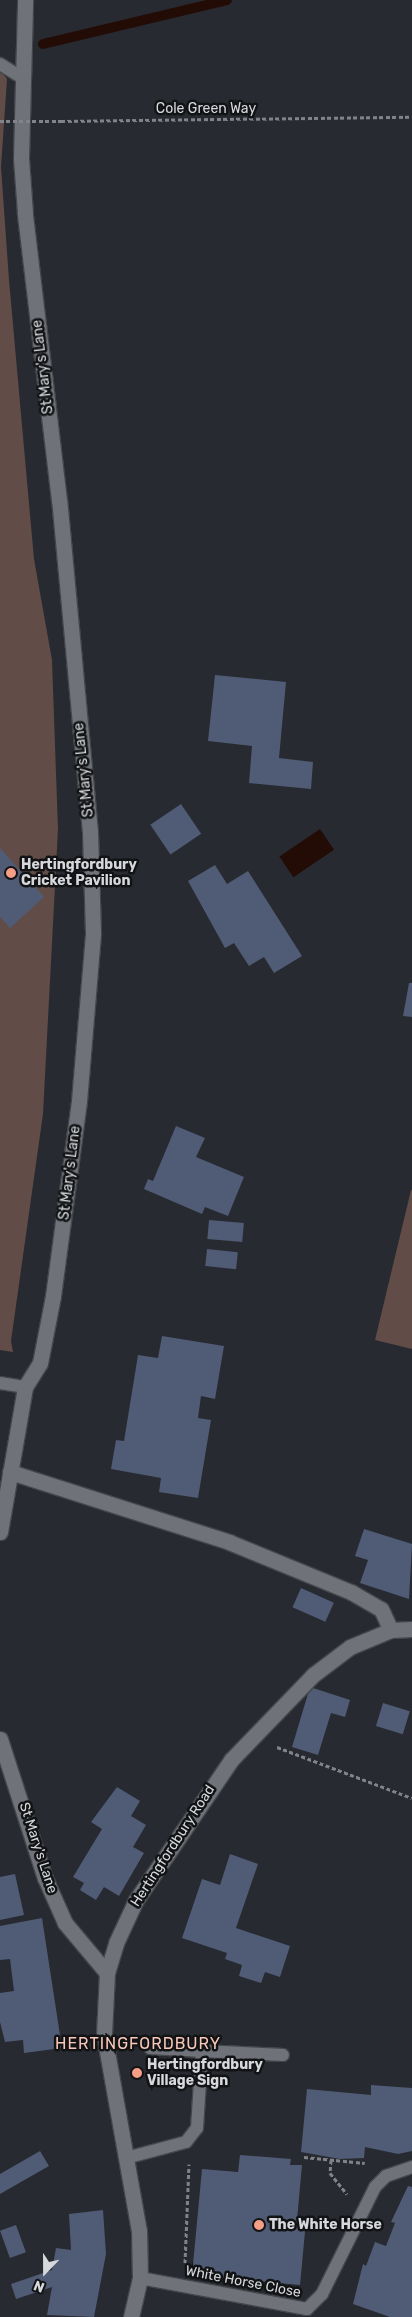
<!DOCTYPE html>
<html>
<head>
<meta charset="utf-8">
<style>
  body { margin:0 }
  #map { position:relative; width:412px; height:2317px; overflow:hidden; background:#272a30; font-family:Rubik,sans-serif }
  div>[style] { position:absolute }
  .green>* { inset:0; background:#614c47 }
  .water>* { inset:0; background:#240c06; transform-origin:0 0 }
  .stream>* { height:10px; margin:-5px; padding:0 5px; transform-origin:5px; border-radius:5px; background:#240c06 }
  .building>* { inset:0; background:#505b75; transform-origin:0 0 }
  .path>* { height:3px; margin-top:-1.5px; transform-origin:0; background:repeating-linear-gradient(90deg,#818388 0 4px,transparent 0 6.5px) }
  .roads { filter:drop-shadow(1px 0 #43464b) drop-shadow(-1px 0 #43464b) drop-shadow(0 1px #43464b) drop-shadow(0 -1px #43464b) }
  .lane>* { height:12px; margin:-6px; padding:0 6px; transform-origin:6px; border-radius:6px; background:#6f7279 }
  .street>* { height:15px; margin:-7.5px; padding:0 7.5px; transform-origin:7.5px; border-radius:7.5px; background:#6f7279 }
  .path-bridge>* { height:3px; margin-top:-1.5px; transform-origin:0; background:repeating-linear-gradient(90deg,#818388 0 4px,transparent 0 6.5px) }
  .dots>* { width:14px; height:14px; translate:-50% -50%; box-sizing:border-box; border:2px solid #121315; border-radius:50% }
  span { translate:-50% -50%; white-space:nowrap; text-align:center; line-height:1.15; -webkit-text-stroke:5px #121315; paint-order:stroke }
  .street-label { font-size:14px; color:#d6d8dc }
  .poi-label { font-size:14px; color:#d6d8dc; font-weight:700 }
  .left { translate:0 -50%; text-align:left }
  .quarter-label { font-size:16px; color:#f9c7b9; letter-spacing:1px }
  .north { position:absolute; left:20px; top:2247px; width:50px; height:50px; -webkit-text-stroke:4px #121315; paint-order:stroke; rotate:202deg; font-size:14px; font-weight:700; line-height:20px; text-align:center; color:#d6d8dc }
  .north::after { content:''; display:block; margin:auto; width:18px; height:22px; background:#d6d8dc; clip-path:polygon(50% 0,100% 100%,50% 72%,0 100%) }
</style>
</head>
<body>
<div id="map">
  <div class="green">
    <i style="clip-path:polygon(0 70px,7px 79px,1px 167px,9px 280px,34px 559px,52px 660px,58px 829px,43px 1114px,11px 1341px,13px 1352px,0 1350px)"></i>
    <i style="clip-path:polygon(411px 1190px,412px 1190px,412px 1349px,375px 1340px)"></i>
  </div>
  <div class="water">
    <i style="left:320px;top:829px;width:25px;height:49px;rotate:56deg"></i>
  </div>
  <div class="stream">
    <i style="left:43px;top:44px;width:189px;rotate:-13.4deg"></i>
  </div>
  <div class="building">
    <i style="clip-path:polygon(215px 675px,286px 682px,279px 758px,313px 762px,311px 789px,249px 783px,252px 746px,208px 741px)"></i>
    <i style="left:181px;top:804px;width:36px;height:37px;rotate:56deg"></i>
    <i style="clip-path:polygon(0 848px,44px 897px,10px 928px,0 917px)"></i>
    <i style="clip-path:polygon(215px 865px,227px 884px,248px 871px,302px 956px,274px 973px,264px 957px,249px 966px,234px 943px,225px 948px,188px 881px)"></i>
    <i style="clip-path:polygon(409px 983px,412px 983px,412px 1017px,403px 1016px)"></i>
    <i style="clip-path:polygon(176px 1126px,205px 1138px,196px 1157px,244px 1177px,228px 1216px,205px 1207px,202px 1214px,144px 1189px,148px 1179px,153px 1181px)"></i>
    <i style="left:209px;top:1220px;width:35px;height:19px;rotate:5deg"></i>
    <i style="left:207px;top:1249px;width:31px;height:17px;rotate:6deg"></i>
    <i style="clip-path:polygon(162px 1336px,224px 1346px,215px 1399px,201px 1396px,198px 1418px,211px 1420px,198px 1498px,159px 1492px,161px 1478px,111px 1469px,116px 1440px,124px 1441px,138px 1355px,158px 1358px)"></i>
    <i style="clip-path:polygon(364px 1529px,412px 1544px,409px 1599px,360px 1583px,368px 1560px,355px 1556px)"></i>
    <i style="left:301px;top:1588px;width:36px;height:21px;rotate:24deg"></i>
    <i style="clip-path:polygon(310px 1687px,350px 1700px,345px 1717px,331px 1713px,318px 1755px,292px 1747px)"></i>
    <i style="left:383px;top:1703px;width:28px;height:24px;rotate:17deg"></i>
    <i style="clip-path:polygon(117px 1787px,140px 1801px,131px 1816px,146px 1825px,133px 1847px,144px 1853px,119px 1896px,104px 1887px,96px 1900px,80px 1890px,84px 1883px,73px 1877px,102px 1829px,91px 1822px)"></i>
    <i style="clip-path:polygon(230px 1854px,258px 1864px,236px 1928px,290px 1946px,280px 1977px,265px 1972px,261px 1983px,239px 1976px,242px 1965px,225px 1959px,227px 1953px,182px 1938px,202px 1879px,220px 1885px)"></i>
    <i style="clip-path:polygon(15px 1874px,24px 1915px,0 1920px,0 1877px)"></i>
    <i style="clip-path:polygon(42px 1918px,62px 2048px,24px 2053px,23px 2040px,5px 2042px,0 2022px,0 1993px,14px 1991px,10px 1959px,0 1960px,0 1926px)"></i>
    <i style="clip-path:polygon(371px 2085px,412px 2088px,412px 2151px,398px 2154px,365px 2147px,364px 2158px,340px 2159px,301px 2152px,307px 2089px,371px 2095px)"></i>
    <i style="clip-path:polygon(40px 2151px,49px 2166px,0 2194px,0 2174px)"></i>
    <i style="clip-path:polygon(240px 2155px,291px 2159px,290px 2165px,302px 2165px,297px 2220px,306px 2221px,300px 2285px,192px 2275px,202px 2169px,238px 2172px)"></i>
    <i style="clip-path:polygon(408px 2186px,412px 2187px,412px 2317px,390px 2317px,353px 2304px,363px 2264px,366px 2266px,375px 2242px,386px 2246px,395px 2223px,391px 2222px)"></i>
    <i style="clip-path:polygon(103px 2210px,106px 2254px,94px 2317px,47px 2315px,52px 2287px,16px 2299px,11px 2284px,52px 2270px,56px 2248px,71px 2250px,69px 2214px)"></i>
    <i style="left:16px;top:2225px;width:29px;height:17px;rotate:70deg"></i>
  </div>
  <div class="path">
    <i style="left:61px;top:121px;width:351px;rotate:-0.7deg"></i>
    <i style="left:277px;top:1747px;width:144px;rotate:20.7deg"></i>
    <i style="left:304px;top:2157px;width:61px;rotate:5.6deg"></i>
    <i style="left:331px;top:2160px;width:13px;rotate:94deg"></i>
    <i style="left:330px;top:2173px;width:27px;rotate:51deg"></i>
    <i style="left:185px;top:2263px;width:99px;rotate:-87.7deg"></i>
  </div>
  <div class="roads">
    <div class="lane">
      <i style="left:0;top:64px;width:25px;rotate:32deg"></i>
      <i style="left:0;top:1383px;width:25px;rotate:9deg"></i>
      <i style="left:150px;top:2048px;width:52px;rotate:3.3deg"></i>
      <i style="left:126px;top:2158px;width:62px;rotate:-14.9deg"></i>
      <i style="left:186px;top:2142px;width:18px;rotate:-52deg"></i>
      <i style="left:197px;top:2128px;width:77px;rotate:-86.3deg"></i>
      <i style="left:202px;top:2051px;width:81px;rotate:2.8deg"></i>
      <i style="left:140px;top:2278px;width:170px;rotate:10.5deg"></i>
      <i style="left:307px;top:2309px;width:21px;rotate:-45deg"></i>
      <i style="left:322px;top:2294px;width:119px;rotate:-63.6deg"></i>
      <i style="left:375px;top:2187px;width:16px;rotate:-45deg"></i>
      <i style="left:386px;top:2176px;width:28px;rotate:-19deg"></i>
    </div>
    <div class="street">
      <i style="left:10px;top:1472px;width:230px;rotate:17.7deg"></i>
      <i style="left:229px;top:1542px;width:132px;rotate:22.3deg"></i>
      <i style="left:351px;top:1592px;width:34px;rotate:30deg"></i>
      <i style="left:381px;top:1609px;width:23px;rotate:65deg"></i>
      <i style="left:0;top:1532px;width:147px;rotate:-80.2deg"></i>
      <i style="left:25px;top:1387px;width:28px;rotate:-58deg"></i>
      <i style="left:40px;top:1363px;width:68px;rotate:-79deg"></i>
      <i style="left:53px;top:1296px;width:197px;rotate:-82.4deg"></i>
      <i style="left:79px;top:1101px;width:169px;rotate:-85.2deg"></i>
      <i style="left:93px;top:933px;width:101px;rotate:-91.7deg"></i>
      <i style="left:90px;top:832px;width:333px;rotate:-95.3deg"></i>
      <i style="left:59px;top:500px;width:289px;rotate:-96.8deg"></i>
      <i style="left:25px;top:213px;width:55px;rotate:-94.2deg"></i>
      <i style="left:21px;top:158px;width:158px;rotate:-88.5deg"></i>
      <i style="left:0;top:1739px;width:146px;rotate:72.1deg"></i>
      <i style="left:45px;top:1878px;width:49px;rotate:66deg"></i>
      <i style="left:65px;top:1923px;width:65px;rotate:50deg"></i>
      <i style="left:131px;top:2317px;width:40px;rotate:-77deg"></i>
      <i style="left:140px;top:2278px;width:47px;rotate:-91.2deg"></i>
      <i style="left:139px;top:2231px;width:200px;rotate:-100.1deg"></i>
      <i style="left:104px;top:2034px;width:61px;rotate:-87.2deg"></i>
      <i style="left:107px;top:1973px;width:31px;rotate:-73deg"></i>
      <i style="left:116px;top:1943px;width:47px;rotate:-65.1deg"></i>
      <i style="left:136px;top:1900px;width:169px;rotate:-55.8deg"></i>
      <i style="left:231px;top:1760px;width:118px;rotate:-46deg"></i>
      <i style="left:313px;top:1675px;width:46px;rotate:-37.1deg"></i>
      <i style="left:350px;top:1647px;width:44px;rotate:-22.5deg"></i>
      <i style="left:391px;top:1630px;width:21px;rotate:-3deg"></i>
    </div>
  </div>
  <div class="path-bridge">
    <i style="left:0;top:121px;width:61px"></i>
  </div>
  <div class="dots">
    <i style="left:11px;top:873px;background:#f49e86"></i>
    <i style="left:137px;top:2073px;background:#f49e86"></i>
    <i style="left:259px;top:2225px;background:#f49e86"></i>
  </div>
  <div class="street-label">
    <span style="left:206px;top:109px">Cole Green Way</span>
    <span style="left:43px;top:367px;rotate:-97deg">St Mary's Lane</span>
    <span style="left:84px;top:770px;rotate:-96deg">St Mary's Lane</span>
    <span style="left:70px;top:1173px;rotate:-83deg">St Mary's Lane</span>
    <span style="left:173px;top:1846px;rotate:-57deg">Hertingfordbury Road</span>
    <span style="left:38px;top:1848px;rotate:72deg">St Mary's Lane</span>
    <span style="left:243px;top:2282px;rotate:11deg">White Horse Close</span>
  </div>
  <div class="poi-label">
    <span class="left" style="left:21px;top:873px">Hertingfordbury<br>Cricket Pavilion</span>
    <span class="left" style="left:147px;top:2073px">Hertingfordbury<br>Village Sign</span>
    <span class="left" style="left:269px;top:2225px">The White Horse</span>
  </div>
  <div class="quarter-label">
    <span style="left:138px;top:2044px">HERTINGFORDBURY</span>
  </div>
  <div class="north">N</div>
</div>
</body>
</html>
